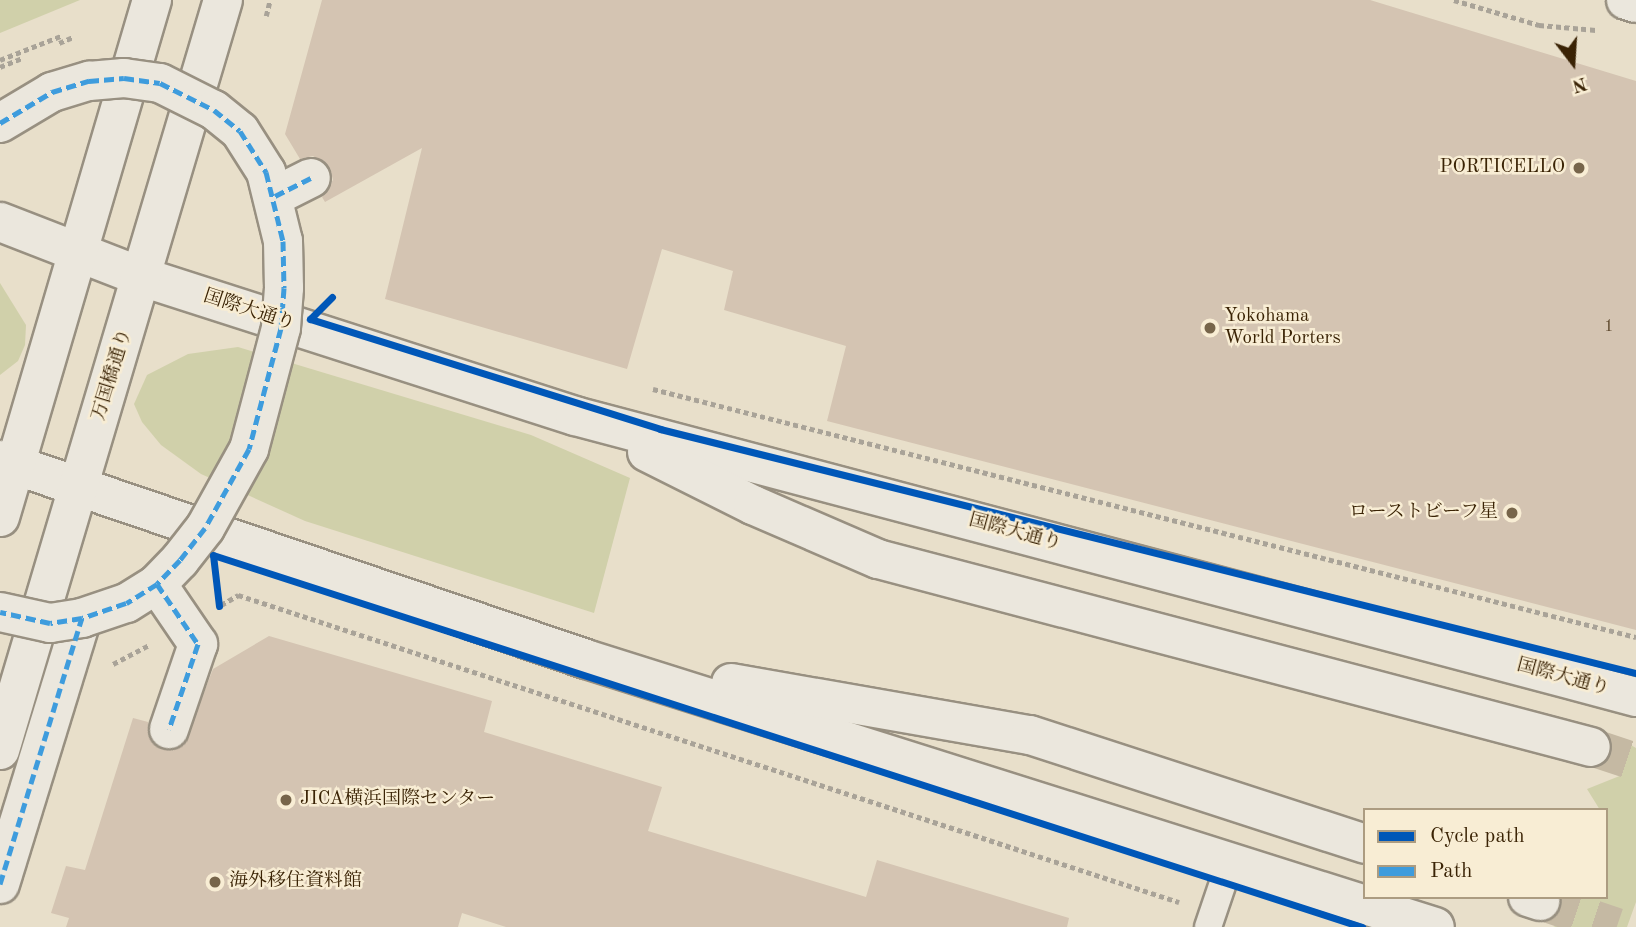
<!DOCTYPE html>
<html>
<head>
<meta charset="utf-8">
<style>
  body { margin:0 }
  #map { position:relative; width:1636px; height:927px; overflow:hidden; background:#e8dfca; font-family:"Old Standard TT","Noto Serif JP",serif }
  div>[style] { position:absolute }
  .green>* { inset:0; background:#d0d0aa }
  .building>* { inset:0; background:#d4c4b2 }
  .tertiary-tunnel>* { height:38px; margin-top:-19px; transform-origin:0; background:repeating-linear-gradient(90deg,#c5b9a3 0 38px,transparent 0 57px) }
  .path>* { height:4.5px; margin-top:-2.25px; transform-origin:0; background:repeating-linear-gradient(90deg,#a9a398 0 5px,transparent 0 8.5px) }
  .roads { filter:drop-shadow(2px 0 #989081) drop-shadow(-2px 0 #989081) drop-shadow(0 2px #989081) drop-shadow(0 -2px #989081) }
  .service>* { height:26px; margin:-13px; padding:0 13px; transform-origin:13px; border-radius:13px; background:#ebe7dd }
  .pedestrian>* { height:38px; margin:-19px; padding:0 19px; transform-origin:19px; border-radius:19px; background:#ebe7dd }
  .tertiary>* { height:38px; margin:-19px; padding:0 19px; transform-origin:19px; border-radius:19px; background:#ebe7dd }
  .bridges { filter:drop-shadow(2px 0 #989081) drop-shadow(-2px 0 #989081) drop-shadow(0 2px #989081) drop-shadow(0 -2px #989081) }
  .pedestrian-bridge>* { height:38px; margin:-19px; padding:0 19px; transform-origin:19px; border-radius:19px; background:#ebe7dd }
  .quiet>* { height:5px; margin-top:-2.5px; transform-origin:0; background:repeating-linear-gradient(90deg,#3e9cdd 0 10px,transparent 0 15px) }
  .cycleway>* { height:7px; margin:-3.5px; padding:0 3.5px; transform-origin:3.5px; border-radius:3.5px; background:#0057b8 }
  .dots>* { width:19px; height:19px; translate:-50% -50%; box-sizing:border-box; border:4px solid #f8edd4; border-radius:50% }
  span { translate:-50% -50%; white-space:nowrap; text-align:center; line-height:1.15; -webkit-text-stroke:5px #f8edd4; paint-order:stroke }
  .number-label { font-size:16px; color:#604b30 }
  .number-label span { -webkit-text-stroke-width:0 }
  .poi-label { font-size:19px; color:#3a2305 }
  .right { translate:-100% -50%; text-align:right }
  .left { translate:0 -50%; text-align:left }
  .street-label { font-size:19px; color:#3a2305 }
  .legend { position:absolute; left:1363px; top:808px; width:245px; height:91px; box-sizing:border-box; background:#f8edd4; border:2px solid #ac9c81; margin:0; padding:9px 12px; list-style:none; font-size:21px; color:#3a2305 }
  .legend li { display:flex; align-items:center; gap:14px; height:35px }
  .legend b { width:35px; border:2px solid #ac9c81 }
  .north { position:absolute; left:1538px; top:28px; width:70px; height:70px; -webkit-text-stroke:5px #f8edd4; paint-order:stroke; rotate:163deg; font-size:19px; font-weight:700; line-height:28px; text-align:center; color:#3a2305 }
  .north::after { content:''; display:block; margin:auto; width:24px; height:32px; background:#3a2305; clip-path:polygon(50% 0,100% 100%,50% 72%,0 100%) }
</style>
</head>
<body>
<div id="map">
  <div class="green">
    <i style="clip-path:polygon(0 0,80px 0,0 33px)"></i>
    <i style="clip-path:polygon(0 283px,26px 325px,25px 345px,18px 361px,0 375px)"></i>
    <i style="clip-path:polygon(238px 347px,531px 435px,630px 478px,594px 613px,305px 521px,201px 474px,161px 445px,142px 422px,134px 404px,147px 375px,188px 354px)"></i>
    <i style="clip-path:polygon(1622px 740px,1636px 748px,1636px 902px,1627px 927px,1553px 927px,1575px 918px,1564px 897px,1606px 897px,1606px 810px,1600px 810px,1587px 789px,1622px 775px,1602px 744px)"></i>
  </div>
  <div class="building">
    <i style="clip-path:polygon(322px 0,1370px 0,1636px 81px,1636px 630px,827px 421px,846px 346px,724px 310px,733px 271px,662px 249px,627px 369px,385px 299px,422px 148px,325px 202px,322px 197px,333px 180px,330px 168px,313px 156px,300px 159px,285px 134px)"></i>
    <i style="clip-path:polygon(269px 636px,492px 701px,484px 732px,662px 787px,648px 831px,866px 897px,877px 860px,1069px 918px,1067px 927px,506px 927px,462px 913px,458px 927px,66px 927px,69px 918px,51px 913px,66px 866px,85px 870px,133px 718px,148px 722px,148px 734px,161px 749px,183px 746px,213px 669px)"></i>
  </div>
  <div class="tertiary-tunnel">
    <i style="left:1591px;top:747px;width:47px;rotate:18.4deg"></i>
    <i style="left:1540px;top:901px;width:81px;rotate:18.7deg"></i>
  </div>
  <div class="path">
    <i style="left:1454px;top:0;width:89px;rotate:16.4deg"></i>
    <i style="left:1539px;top:25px;width:57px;rotate:5deg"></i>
    <i style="left:266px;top:16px;width:16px;rotate:-76deg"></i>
    <i style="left:59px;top:43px;width:15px;rotate:-23deg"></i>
    <i style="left:0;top:60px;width:66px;rotate:-21.5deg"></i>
    <i style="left:0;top:67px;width:24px;rotate:-22deg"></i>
    <i style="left:653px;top:389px;width:1014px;rotate:14.16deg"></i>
    <i style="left:221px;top:605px;width:20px;rotate:-30deg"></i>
    <i style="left:238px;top:595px;width:990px;rotate:18.07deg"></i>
    <i style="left:113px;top:664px;width:41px;rotate:-27.8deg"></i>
  </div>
  <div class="roads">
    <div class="service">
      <i style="left:1208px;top:927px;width:69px;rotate:-71.3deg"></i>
    </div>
    <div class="pedestrian">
      <i style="left:0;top:884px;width:278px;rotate:-72.9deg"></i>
    </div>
    <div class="tertiary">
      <i style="left:1626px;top:0;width:10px;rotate:17deg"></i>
      <i style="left:0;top:222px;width:152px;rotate:21.2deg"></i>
      <i style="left:142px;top:277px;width:455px;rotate:17.8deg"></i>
      <i style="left:575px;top:416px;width:1098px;rotate:14.83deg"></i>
      <i style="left:647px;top:452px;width:119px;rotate:26.6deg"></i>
      <i style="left:753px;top:505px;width:136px;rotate:23.4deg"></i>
      <i style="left:878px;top:559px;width:737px;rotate:14.77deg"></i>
      <i style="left:0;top:460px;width:619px;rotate:18.76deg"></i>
      <i style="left:586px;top:659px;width:890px;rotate:17.52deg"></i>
      <i style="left:0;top:517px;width:539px;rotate:-73.62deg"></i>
      <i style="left:731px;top:683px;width:303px;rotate:9.9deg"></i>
      <i style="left:1030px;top:735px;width:352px;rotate:18deg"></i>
      <i style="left:0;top:750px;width:782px;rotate:-73.44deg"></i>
      <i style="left:1528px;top:897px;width:13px;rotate:18deg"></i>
    </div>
  </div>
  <div class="bridges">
    <div class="pedestrian-bridge">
      <i style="left:0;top:123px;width:61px;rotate:-30.8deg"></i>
      <i style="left:52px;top:92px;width:39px;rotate:-17deg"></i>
      <i style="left:89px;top:81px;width:35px;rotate:-5deg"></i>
      <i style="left:124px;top:78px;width:36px;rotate:8deg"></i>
      <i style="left:160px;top:83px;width:60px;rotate:26.6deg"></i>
      <i style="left:214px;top:110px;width:33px;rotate:39deg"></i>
      <i style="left:240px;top:131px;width:49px;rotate:57.6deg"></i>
      <i style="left:266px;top:172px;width:71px;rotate:76.2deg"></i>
      <i style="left:283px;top:241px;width:47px;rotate:88.8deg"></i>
      <i style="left:284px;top:288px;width:40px;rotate:94.3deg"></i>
      <i style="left:281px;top:328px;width:125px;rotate:104.8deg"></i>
      <i style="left:249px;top:449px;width:90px;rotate:119.1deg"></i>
      <i style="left:205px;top:528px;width:41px;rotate:128deg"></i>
      <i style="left:180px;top:560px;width:33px;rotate:134deg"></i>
      <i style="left:157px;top:584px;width:36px;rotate:148deg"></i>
      <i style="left:126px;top:603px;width:46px;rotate:161.2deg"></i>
      <i style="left:82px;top:618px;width:32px;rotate:171deg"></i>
      <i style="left:50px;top:623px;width:51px;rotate:-167.6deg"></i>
      <i style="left:275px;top:196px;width:40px;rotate:-26.6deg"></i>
      <i style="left:157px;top:584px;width:73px;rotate:55.7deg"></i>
      <i style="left:198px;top:644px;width:90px;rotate:108.8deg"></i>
    </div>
  </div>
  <div class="quiet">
    <i style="left:0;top:123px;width:61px;rotate:-30.8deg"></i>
    <i style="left:52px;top:92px;width:39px;rotate:-17deg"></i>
    <i style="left:89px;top:81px;width:35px;rotate:-5deg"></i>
    <i style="left:124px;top:78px;width:36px;rotate:8deg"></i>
    <i style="left:160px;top:83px;width:60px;rotate:26.6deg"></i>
    <i style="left:214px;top:110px;width:33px;rotate:39deg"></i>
    <i style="left:240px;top:131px;width:49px;rotate:57.6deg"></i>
    <i style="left:266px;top:172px;width:71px;rotate:76.2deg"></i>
    <i style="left:283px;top:241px;width:47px;rotate:88.8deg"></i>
    <i style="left:284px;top:288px;width:40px;rotate:94.3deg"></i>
    <i style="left:281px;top:328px;width:125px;rotate:104.8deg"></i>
    <i style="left:249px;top:449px;width:90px;rotate:119.1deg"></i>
    <i style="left:205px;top:528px;width:41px;rotate:128deg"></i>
    <i style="left:180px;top:560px;width:33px;rotate:134deg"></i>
    <i style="left:157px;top:584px;width:36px;rotate:148deg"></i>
    <i style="left:126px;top:603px;width:46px;rotate:161.2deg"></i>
    <i style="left:82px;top:618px;width:32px;rotate:171deg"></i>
    <i style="left:50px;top:623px;width:51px;rotate:-167.6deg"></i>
    <i style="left:275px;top:196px;width:40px;rotate:-26.6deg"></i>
    <i style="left:157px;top:584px;width:73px;rotate:55.7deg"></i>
    <i style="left:198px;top:644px;width:90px;rotate:108.8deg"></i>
    <i style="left:0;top:884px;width:278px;rotate:-72.9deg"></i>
  </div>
  <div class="cycleway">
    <i style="left:332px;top:297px;width:31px;rotate:135deg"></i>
    <i style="left:310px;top:319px;width:367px;rotate:17.4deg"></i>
    <i style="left:660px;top:429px;width:1006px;rotate:14.04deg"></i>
    <i style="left:219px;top:606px;width:51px;rotate:-96.7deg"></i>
    <i style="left:213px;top:555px;width:1208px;rotate:17.94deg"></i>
  </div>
  <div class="dots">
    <i style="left:1579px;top:168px;background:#77654a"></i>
    <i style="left:1210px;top:328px;background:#77654a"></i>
    <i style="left:1512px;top:513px;background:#77654a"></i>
    <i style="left:286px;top:800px;background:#77654a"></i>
    <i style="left:215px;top:882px;background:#77654a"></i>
  </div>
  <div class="number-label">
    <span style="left:1609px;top:327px">1</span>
  </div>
  <div class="poi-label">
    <span class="right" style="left:1565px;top:168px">PORTICELLO</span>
    <span class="left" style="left:1224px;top:328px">Yokohama<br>World Porters</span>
    <span class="right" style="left:1498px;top:513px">ローストビーフ星</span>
    <span class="left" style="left:300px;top:800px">JICA横浜国際センター</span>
    <span class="left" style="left:229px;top:882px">海外移住資料館</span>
  </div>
  <div class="street-label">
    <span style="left:249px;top:311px;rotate:18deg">国際大通り</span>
    <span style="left:113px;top:375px;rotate:-73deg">万国橋通り</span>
    <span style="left:1015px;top:533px;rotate:15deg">国際大通り</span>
    <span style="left:1563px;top:678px;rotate:15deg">国際大通り</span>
  </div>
  <ul class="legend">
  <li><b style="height:9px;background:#0057b8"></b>Cycle path</li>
  <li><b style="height:9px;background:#3e9cdd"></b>Path</li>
  </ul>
  <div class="north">N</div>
</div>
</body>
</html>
